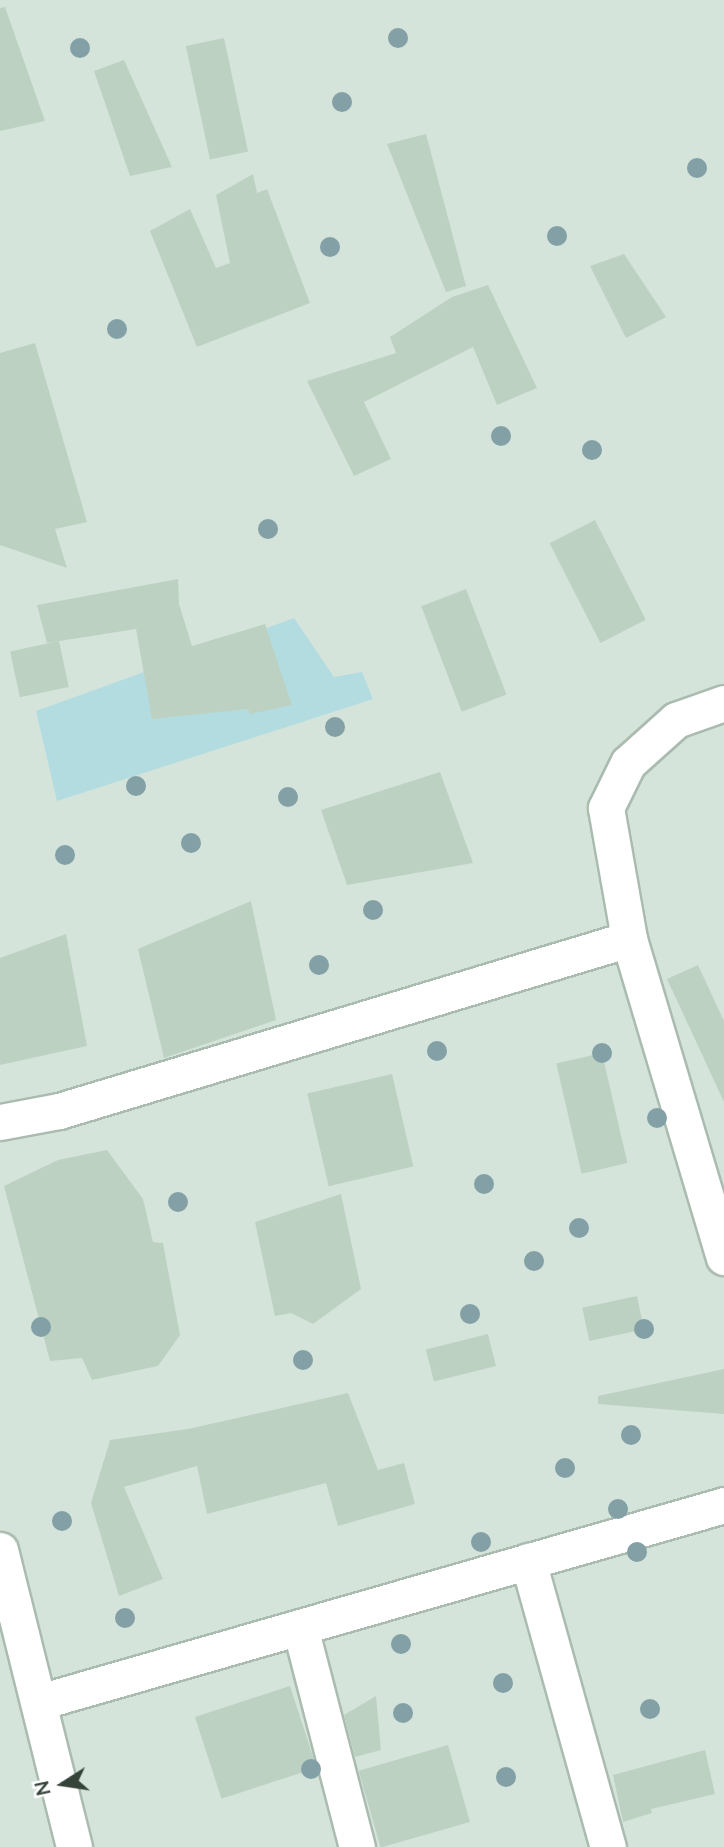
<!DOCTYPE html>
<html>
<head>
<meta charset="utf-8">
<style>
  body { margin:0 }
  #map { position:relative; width:724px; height:1847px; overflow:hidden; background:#e6f1ea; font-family:Lato,sans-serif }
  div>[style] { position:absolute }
  .residential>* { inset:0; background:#d4e4da; transform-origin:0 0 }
  .green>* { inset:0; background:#b3dce1 }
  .building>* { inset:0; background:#bdd1c2; transform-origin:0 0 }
  .roads { filter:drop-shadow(2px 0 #aabbaf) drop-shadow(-2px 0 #aabbaf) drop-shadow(0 2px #aabbaf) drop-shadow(0 -2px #aabbaf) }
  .minor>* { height:35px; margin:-17.5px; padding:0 17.5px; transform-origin:17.5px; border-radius:17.5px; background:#fff }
  .trees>* { width:20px; height:20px; margin:-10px; border-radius:50%; background:#82a0a5 }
  span { translate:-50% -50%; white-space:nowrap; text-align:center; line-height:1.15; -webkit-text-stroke:6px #fff; paint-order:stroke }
  .north { position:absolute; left:28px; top:1749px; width:70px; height:70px; -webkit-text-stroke:5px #fff; paint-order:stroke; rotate:258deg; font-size:19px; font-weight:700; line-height:28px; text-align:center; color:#364339 }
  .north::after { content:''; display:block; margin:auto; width:24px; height:32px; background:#364339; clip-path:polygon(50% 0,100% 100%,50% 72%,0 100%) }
</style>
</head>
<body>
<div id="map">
  <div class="residential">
    <i style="left:0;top:0;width:724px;height:1847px"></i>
  </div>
  <div class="green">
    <i style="clip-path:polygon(294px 618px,334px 677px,362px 672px,373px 699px,57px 801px,36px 711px)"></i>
  </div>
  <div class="building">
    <i style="clip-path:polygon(5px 7px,45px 121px,0 131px,0 8px)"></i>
    <i style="left:224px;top:38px;width:116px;height:39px;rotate:78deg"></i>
    <i style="clip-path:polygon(124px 60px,172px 167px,130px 176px,94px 71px)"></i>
    <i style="clip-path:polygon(426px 134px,466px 286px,446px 292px,387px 144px)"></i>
    <i style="clip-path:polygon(253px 174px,257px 193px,267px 189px,310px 303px,197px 347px,150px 231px,190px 209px,216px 268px,230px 263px,216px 195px)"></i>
    <i style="clip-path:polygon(624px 254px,666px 317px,626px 338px,590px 266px)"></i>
    <i style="clip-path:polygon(488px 285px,537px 388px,497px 405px,473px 347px,364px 402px,391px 459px,354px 476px,307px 381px,396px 353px,390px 337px,452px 297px)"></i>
    <i style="clip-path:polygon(35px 343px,87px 522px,55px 529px,67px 568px,0 545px,0 353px)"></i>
    <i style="left:595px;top:520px;width:112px;height:51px;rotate:63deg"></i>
    <i style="clip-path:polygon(178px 579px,179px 604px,192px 646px,265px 624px,292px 705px,250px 714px,248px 709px,152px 719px,136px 629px,47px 643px,37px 605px)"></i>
    <i style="left:466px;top:589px;width:113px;height:48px;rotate:69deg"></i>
    <i style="left:59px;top:641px;width:47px;height:50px;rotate:78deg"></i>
    <i style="clip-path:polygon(440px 772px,473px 863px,347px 885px,321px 810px)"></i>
    <i style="clip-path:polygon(251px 901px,276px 1020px,164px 1058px,138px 949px)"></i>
    <i style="clip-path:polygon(66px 934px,87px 1046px,0 1065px,0 958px)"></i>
    <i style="clip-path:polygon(698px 965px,724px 1021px,724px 1102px,667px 979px)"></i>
    <i style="left:602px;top:1053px;width:113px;height:47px;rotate:77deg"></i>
    <i style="left:392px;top:1074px;width:95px;height:87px;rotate:77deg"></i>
    <i style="clip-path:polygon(107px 1150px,143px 1199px,153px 1242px,163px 1243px,180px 1335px,158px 1366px,92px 1380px,82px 1358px,50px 1361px,4px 1186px,58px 1160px)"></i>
    <i style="clip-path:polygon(341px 1194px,361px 1289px,313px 1324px,291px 1313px,275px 1316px,255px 1222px)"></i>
    <i style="left:637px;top:1296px;width:34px;height:56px;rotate:78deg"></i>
    <i style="left:488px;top:1334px;width:33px;height:64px;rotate:76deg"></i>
    <i style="clip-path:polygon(724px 1369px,724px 1414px,598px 1404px,598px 1396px)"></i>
    <i style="clip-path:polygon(348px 1393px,378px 1470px,404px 1463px,415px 1504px,338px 1526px,326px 1483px,207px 1514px,197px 1466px,124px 1487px,163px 1579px,119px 1596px,91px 1503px,110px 1440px,188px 1429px)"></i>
    <i style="left:290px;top:1686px;width:86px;height:100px;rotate:72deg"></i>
    <i style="clip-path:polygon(376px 1696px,381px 1750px,355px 1757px,344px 1715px)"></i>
    <i style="left:448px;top:1745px;width:80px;height:93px;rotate:74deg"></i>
    <i style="clip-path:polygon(705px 1750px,715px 1794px,651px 1809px,652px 1813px,623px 1822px,613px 1775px)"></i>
  </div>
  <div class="roads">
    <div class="minor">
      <i style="left:724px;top:703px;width:51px;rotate:160.5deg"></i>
      <i style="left:676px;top:720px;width:64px;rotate:138.1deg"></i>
      <i style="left:628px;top:763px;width:50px;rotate:116.1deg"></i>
      <i style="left:606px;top:808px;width:133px;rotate:80deg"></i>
      <i style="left:629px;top:939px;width:332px;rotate:73.4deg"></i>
      <i style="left:0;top:1122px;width:60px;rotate:-10.6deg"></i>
      <i style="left:59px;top:1111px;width:595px;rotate:-16.79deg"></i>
      <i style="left:0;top:1550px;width:306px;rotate:76deg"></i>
      <i style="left:528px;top:1561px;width:297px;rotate:74.4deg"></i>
      <i style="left:300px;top:1627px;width:227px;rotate:75.5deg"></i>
      <i style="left:39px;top:1702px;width:713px;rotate:-16.04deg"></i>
    </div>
  </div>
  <div class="trees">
    <i style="left:398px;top:38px"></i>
    <i style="left:80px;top:48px"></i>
    <i style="left:342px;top:102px"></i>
    <i style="left:697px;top:168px"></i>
    <i style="left:557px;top:236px"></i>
    <i style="left:330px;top:247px"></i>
    <i style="left:117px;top:329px"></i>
    <i style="left:501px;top:436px"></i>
    <i style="left:592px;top:450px"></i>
    <i style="left:268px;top:529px"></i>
    <i style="left:335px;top:727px"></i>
    <i style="left:136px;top:786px"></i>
    <i style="left:288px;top:797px"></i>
    <i style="left:191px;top:843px"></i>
    <i style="left:65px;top:855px"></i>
    <i style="left:373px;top:910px"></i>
    <i style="left:319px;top:965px"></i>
    <i style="left:437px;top:1051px"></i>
    <i style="left:602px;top:1053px"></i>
    <i style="left:657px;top:1118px"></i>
    <i style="left:484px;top:1184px"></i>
    <i style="left:178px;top:1202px"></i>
    <i style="left:579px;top:1228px"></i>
    <i style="left:534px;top:1261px"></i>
    <i style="left:470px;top:1314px"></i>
    <i style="left:41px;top:1327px"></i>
    <i style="left:644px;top:1329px"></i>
    <i style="left:303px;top:1360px"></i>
    <i style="left:631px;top:1435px"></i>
    <i style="left:565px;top:1468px"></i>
    <i style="left:618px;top:1509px"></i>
    <i style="left:62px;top:1521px"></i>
    <i style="left:481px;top:1542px"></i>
    <i style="left:637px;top:1552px"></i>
    <i style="left:125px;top:1618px"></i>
    <i style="left:401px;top:1644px"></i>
    <i style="left:503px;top:1683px"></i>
    <i style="left:650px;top:1709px"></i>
    <i style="left:403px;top:1713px"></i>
    <i style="left:311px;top:1769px"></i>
    <i style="left:506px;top:1777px"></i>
  </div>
  <div class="north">N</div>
</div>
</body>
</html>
